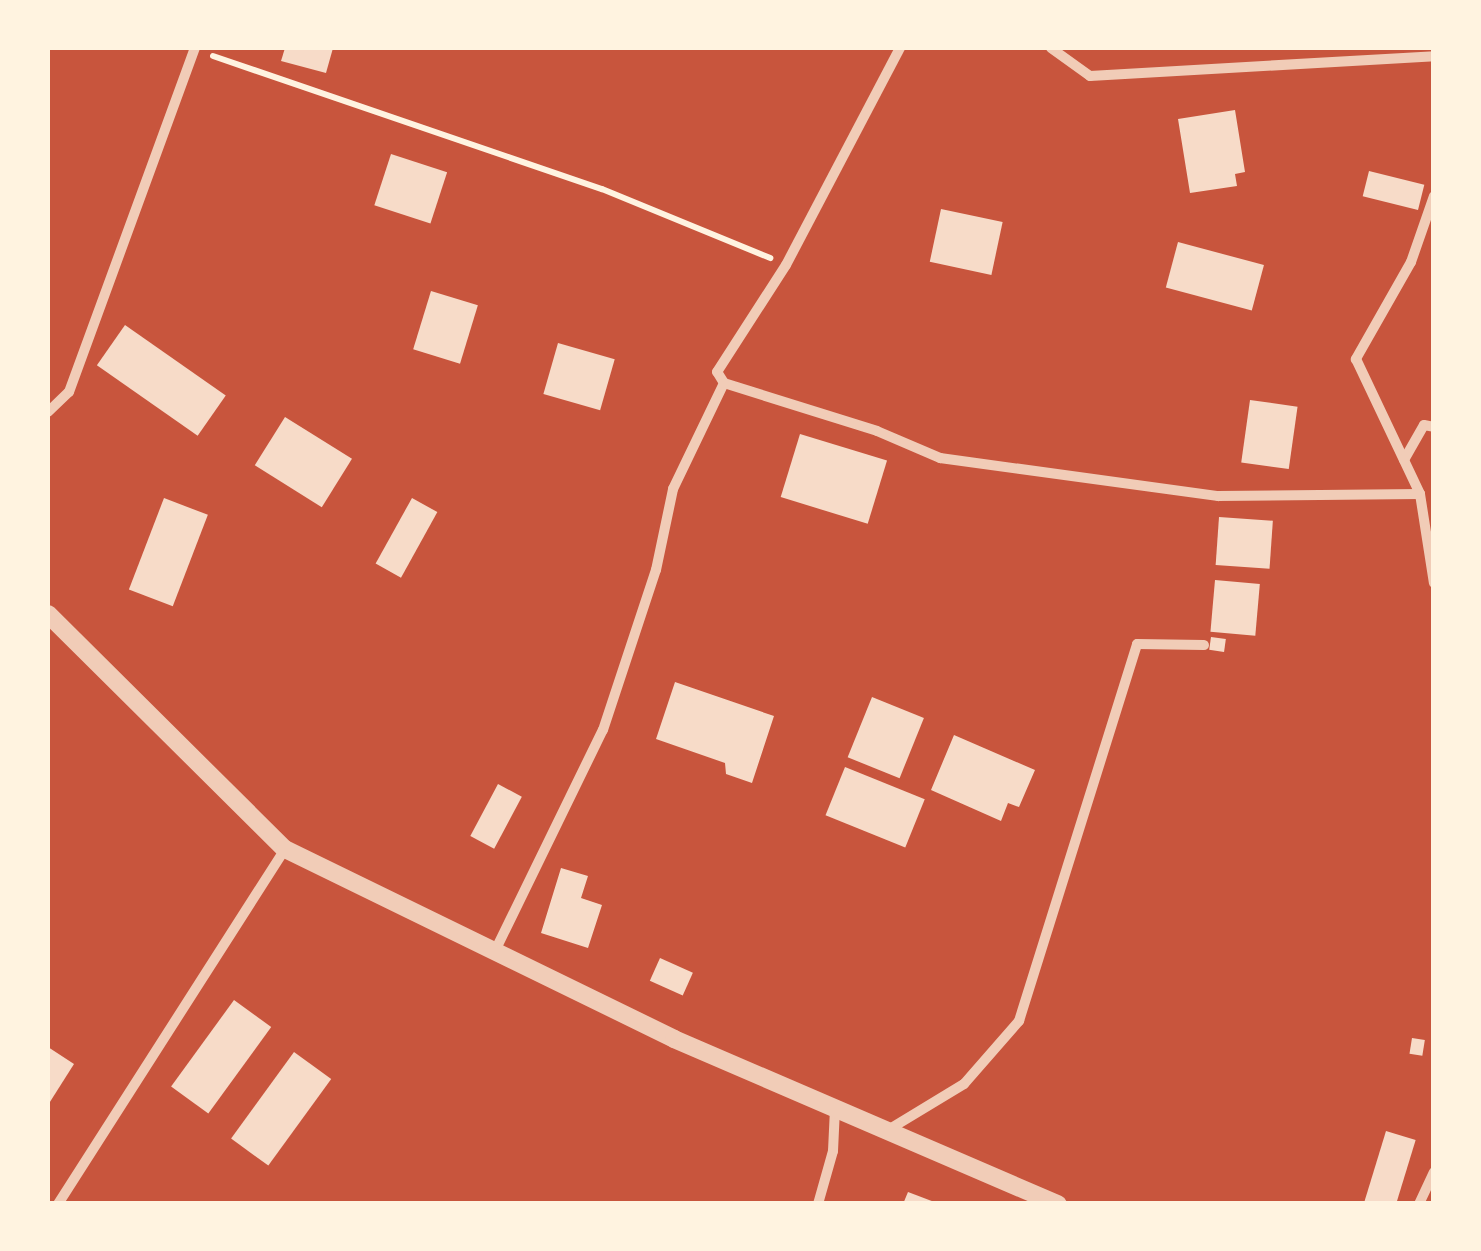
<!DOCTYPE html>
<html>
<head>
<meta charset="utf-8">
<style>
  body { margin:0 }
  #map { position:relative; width:1481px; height:1251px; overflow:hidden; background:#c8553d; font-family:"Noto Sans",sans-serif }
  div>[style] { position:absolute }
  .building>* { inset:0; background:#f7dbc8; transform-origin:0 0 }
  .path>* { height:6px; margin:-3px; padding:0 3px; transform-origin:3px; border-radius:3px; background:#fff3e0 }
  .minor>* { height:10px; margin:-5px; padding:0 5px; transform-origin:5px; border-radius:5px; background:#f1ccb7 }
  .tertiary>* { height:18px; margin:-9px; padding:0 9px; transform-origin:9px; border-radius:9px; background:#f1ccb7 }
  span { translate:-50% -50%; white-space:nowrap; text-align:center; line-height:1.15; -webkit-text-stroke:9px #fff3e0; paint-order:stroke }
  .frame { position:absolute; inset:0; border:50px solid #fff3e0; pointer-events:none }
</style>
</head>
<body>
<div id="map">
  <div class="building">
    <i style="clip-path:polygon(285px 48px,333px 48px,326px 73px,281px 61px)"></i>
    <i style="clip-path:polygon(1235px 110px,1245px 172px,1235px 174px,1237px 186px,1190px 193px,1178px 119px)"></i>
    <i style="left:391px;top:154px;width:59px;height:54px;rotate:18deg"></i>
    <i style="left:1369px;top:171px;width:57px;height:26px;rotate:14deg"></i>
    <i style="left:941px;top:209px;width:63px;height:54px;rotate:12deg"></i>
    <i style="left:1178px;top:242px;width:89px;height:47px;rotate:15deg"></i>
    <i style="left:431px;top:291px;width:49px;height:61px;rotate:17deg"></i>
    <i style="left:125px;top:325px;width:123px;height:49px;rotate:35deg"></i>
    <i style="left:558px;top:343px;width:59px;height:53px;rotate:16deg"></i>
    <i style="left:1250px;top:400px;width:48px;height:63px;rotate:8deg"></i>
    <i style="left:285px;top:417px;width:79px;height:57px;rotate:32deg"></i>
    <i style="left:800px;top:434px;width:91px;height:66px;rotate:17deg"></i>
    <i style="left:164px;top:498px;width:47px;height:98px;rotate:21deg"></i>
    <i style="left:412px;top:498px;width:29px;height:75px;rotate:29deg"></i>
    <i style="left:1219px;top:517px;width:54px;height:48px;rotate:4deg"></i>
    <i style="left:1215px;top:580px;width:45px;height:52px;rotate:5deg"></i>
    <i style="left:1211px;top:637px;width:15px;height:13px;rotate:8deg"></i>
    <i style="clip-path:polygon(675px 682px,774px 716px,752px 783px,726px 774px,725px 763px,656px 739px)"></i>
    <i style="left:872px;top:697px;width:56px;height:65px;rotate:22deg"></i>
    <i style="clip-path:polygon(954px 735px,1035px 770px,1019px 807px,1008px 803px,1001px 821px,931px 790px)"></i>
    <i style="left:845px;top:767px;width:86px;height:52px;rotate:22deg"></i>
    <i style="left:498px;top:784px;width:27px;height:59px;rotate:28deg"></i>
    <i style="clip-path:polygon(561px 868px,588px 876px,581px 898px,602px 905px,588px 948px,541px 933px)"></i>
    <i style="left:660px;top:958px;width:36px;height:25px;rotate:24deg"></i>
    <i style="left:234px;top:1000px;width:46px;height:107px;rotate:36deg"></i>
    <i style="left:1412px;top:1038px;width:13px;height:16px;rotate:9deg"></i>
    <i style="clip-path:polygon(48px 1047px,74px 1064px,48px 1105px)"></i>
    <i style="left:294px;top:1052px;width:46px;height:107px;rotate:36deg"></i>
    <i style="left:1386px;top:1131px;width:31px;height:76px;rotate:17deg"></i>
    <i style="clip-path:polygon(908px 1192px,937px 1203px,937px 1204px,903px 1204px)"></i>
  </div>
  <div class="path">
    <i style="left:213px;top:56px;width:411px;rotate:18.9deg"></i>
    <i style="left:602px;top:189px;width:182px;rotate:22.3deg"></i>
  </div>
  <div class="minor">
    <i style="left:1051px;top:48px;width:48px;rotate:35.7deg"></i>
    <i style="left:1090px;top:76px;width:345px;rotate:-3.3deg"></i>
    <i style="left:1434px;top:196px;width:70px;rotate:109.2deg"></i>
    <i style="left:1411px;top:262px;width:112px;rotate:119.6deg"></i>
    <i style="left:1356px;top:359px;width:149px;rotate:64.6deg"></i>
    <i style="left:1420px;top:494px;width:90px;rotate:81.1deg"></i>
    <i style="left:724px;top:383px;width:160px;rotate:17.4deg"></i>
    <i style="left:877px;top:431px;width:69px;rotate:23.2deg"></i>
    <i style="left:940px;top:458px;width:281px;rotate:7.8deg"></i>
    <i style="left:1218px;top:496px;width:202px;rotate:-0.6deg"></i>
    <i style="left:48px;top:412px;width:29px;rotate:-44deg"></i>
    <i style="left:69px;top:392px;width:366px;rotate:-69.9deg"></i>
    <i style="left:1404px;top:460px;width:40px;rotate:-60.3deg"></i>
    <i style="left:1424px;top:425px;width:10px;rotate:11deg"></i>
    <i style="left:494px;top:953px;width:248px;rotate:-64deg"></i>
    <i style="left:603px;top:730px;width:169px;rotate:-71.7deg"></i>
    <i style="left:656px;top:570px;width:83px;rotate:-78.1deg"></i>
    <i style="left:673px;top:489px;width:118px;rotate:-64.3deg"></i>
    <i style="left:724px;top:383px;width:13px;rotate:-122deg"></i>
    <i style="left:717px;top:372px;width:127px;rotate:-57.2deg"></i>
    <i style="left:786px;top:265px;width:245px;rotate:-62.3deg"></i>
    <i style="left:888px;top:1130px;width:89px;rotate:-31.2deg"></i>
    <i style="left:964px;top:1084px;width:84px;rotate:-48.9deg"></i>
    <i style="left:1019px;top:1021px;width:395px;rotate:-72.6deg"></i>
    <i style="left:1137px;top:644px;width:67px;rotate:0.9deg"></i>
    <i style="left:58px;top:1204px;width:421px;rotate:-57.4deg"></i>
    <i style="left:818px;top:1204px;width:55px;rotate:-74.2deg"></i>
    <i style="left:833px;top:1151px;width:42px;rotate:-87.3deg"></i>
    <i style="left:1419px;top:1204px;width:35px;rotate:-65deg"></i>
  </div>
  <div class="tertiary">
    <i style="left:48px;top:614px;width:334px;rotate:44.8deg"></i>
    <i style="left:285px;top:849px;width:433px;rotate:26deg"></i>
    <i style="left:674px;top:1039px;width:418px;rotate:23.3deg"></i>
  </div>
  <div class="frame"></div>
</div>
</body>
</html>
